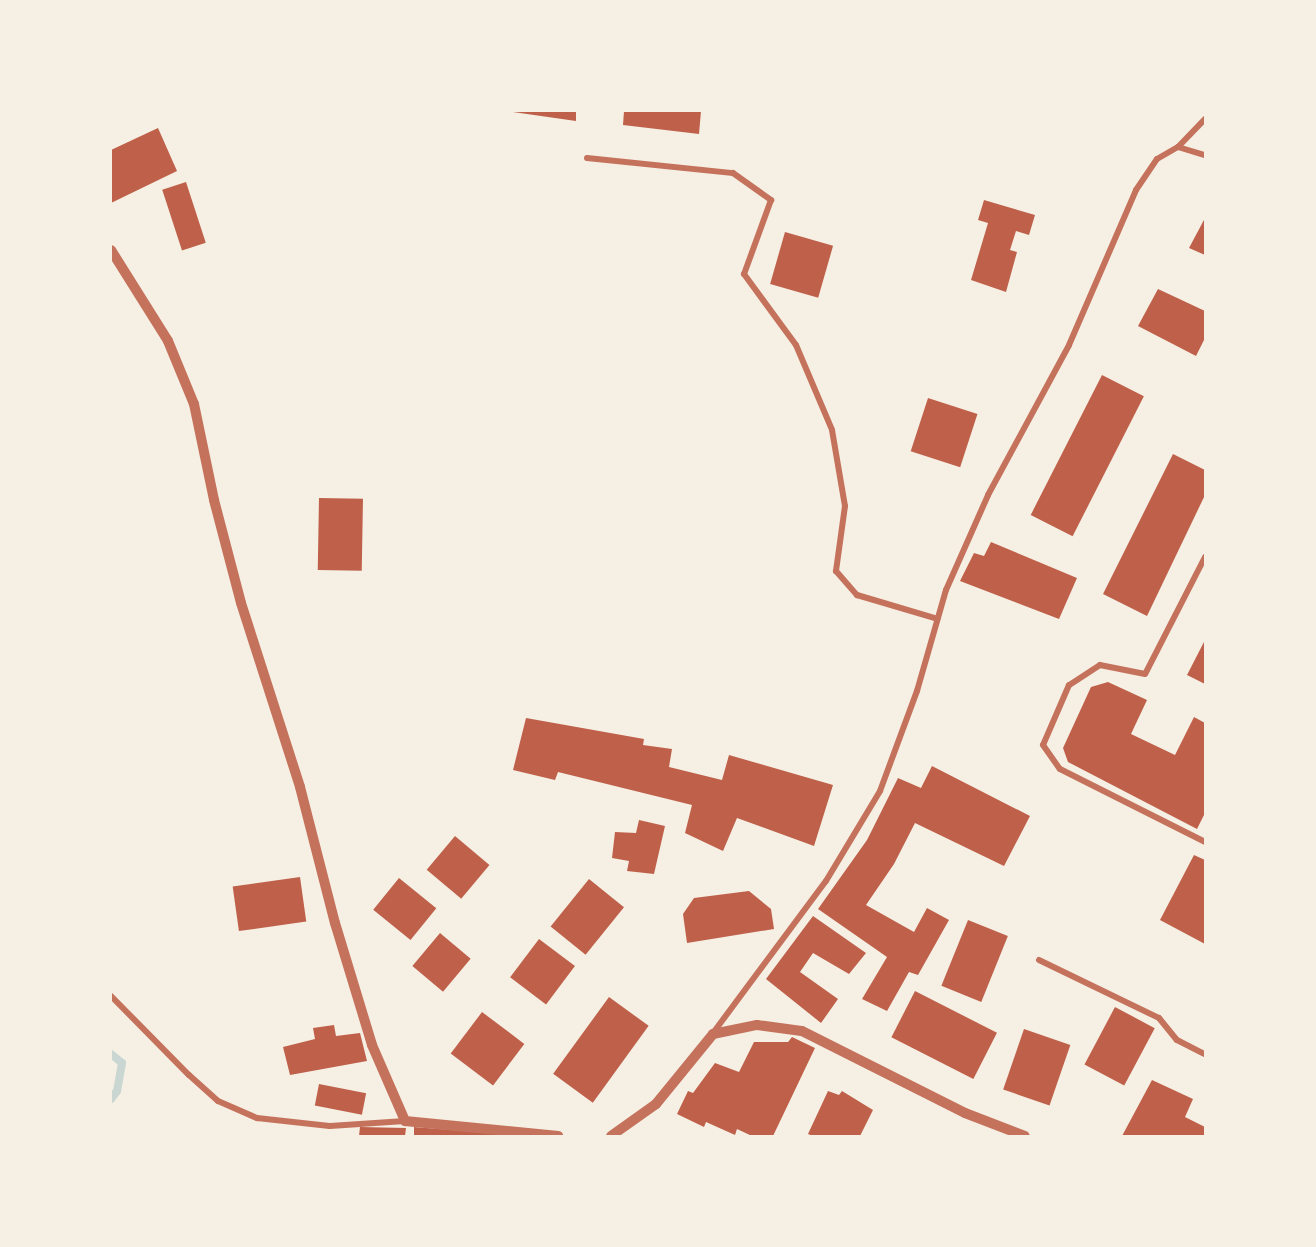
<!DOCTYPE html>
<style>
body{margin:0}
#map{position:relative;width:1316px;height:1247px;overflow:hidden;background:#f6efe4;font-family:"Source Sans 3",sans-serif}
div>[style]{position:absolute}
[style*='--x']{left:calc(var(--x)*1px);top:calc(var(--y)*1px);width:calc(var(--w)*1px);rotate:calc(var(--a)*1deg)}
.stream>*{height:8px;margin:-4px;padding:0 4px;transform-origin:4px;border-radius:4px;background:#c9d6d2}
.building>*{inset:0;background:#bf614a;transform-origin:0 0}
.minor>*{height:6px;margin:-3px;padding:0 3px;transform-origin:3px;border-radius:3px;background:#c5725c}
.tertiary>*{height:10px;margin:-5px;padding:0 5px;transform-origin:5px;border-radius:5px;background:#c5725c}
span{translate:-50% -50%;white-space:nowrap;text-align:center;line-height:1.15;-webkit-text-stroke:4.5px #f6efe4;paint-order:stroke}
.frame{position:absolute;inset:0;border:112px solid #f6efe4;pointer-events:none}
</style>
<div id="map">
<div class="stream">
<i style="--x:111;--y:1054;--w:14;--a:39"></i>
<i style="--x:122;--y:1063;--w:28;--a:100"></i>
<i style="--x:117;--y:1091;--w:10;--a:127"></i>
</div>
<div class="building">
<i style="clip-path:polygon(513px 111px,576px 111px,576px 121px,513px 112px)"></i>
<i style="clip-path:polygon(624px 111px,701px 111px,699px 134px,623px 125px)"></i>
<i style="clip-path:polygon(158px 128px,177px 171px,111px 203px,111px 150px)"></i>
<i style="left:186px;top:182px;width:64px;height:25px;rotate:72deg"></i>
<i style="clip-path:polygon(984px 200px,1035px 215px,1029px 235px,1016px 231px,1010px 250px,1017px 252px,1006px 292px,971px 280px,988px 223px,978px 220px)"></i>
<i style="clip-path:polygon(1205px 218px,1205px 255px,1189px 248px)"></i>
<i style="left:785px;top:232px;width:50px;height:54px;rotate:16deg"></i>
<i style="clip-path:polygon(1158px 289px,1205px 311px,1205px 338px,1196px 356px,1138px 326px)"></i>
<i style="left:1102px;top:375px;width:47px;height:157px;rotate:27deg"></i>
<i style="left:928px;top:398px;width:52px;height:56px;rotate:18deg"></i>
<i style="clip-path:polygon(1173px 454px,1205px 470px,1205px 495px,1147px 616px,1103px 594px)"></i>
<i style="left:319px;top:498px;width:44px;height:72px;rotate:1deg"></i>
<i style="clip-path:polygon(991px 542px,1077px 578px,1059px 619px,960px 581px,974px 553px,984px 556px)"></i>
<i style="clip-path:polygon(1205px 640px,1205px 684px,1187px 675px)"></i>
<i style="clip-path:polygon(1108px 682px,1147px 700px,1131px 734px,1175px 755px,1194px 717px,1205px 723px,1205px 813px,1197px 829px,1068px 762px,1063px 748px,1091px 687px)"></i>
<i style="clip-path:polygon(526px 718px,644px 739px,643px 745px,672px 749px,669px 767px,722px 780px,729px 755px,833px 785px,814px 846px,737px 818px,723px 851px,685px 833px,692px 805px,558px 772px,555px 780px,513px 770px)"></i>
<i style="clip-path:polygon(932px 766px,1030px 816px,1004px 866px,915px 823px,894px 864px,866px 905px,914px 932px,927px 908px,949px 920px,918px 975px,909px 972px,887px 1011px,862px 999px,887px 957px,818px 909px,867px 840px,898px 778px,921px 788px)"></i>
<i style="clip-path:polygon(639px 820px,665px 826px,654px 874px,627px 871px,629px 861px,612px 858px,615px 832px,636px 833px)"></i>
<i style="left:455px;top:836px;width:45px;height:44px;rotate:40deg"></i>
<i style="clip-path:polygon(1194px 855px,1205px 860px,1205px 944px,1160px 920px)"></i>
<i style="left:300px;top:877px;width:45px;height:68px;rotate:82deg"></i>
<i style="left:399px;top:878px;width:48px;height:41px;rotate:39deg"></i>
<i style="left:589px;top:879px;width:45px;height:61px;rotate:39deg"></i>
<i style="clip-path:polygon(749px 891px,771px 909px,774px 929px,687px 943px,683px 914px,694px 898px)"></i>
<i style="clip-path:polygon(813px 916px,866px 953px,849px 974px,813px 953px,800px 972px,838px 999px,821px 1023px,766px 979px)"></i>
<i style="left:968px;top:920px;width:43px;height:71px;rotate:22deg"></i>
<i style="left:440px;top:933px;width:40px;height:43px;rotate:40deg"></i>
<i style="left:539px;top:939px;width:45px;height:48px;rotate:37deg"></i>
<i style="left:915px;top:991px;width:92px;height:52px;rotate:27deg"></i>
<i style="left:609px;top:997px;width:49px;height:95px;rotate:36deg"></i>
<i style="left:1115px;top:1007px;width:45px;height:65px;rotate:28deg"></i>
<i style="left:482px;top:1012px;width:53px;height:52px;rotate:37deg"></i>
<i style="clip-path:polygon(334px 1025px,336px 1036px,360px 1033px,367px 1061px,290px 1075px,283px 1047px,315px 1039px,313px 1028px)"></i>
<i style="left:1024px;top:1029px;width:49px;height:64px;rotate:19deg"></i>
<i style="clip-path:polygon(792px 1037px,815px 1048px,773px 1136px,752px 1136px,737px 1129px,735px 1135px,706px 1122px,704px 1127px,677px 1114px,688px 1091px,693px 1093px,715px 1063px,739px 1072px,754px 1042px,788px 1042px)"></i>
<i style="clip-path:polygon(1152px 1080px,1193px 1099px,1185px 1117px,1205px 1127px,1205px 1136px,1122px 1136px)"></i>
<i style="left:319px;top:1084px;width:48px;height:22px;rotate:11deg"></i>
<i style="clip-path:polygon(828px 1091px,839px 1095px,842px 1091px,873px 1110px,860px 1136px,813px 1136px,808px 1134px)"></i>
<i style="clip-path:polygon(360px 1127px,406px 1128px,405px 1136px,359px 1136px)"></i>
<i style="clip-path:polygon(414px 1127px,502px 1134px,502px 1136px,414px 1136px)"></i>
</div>
<div class="minor">
<i style="--x:1178;--y:147;--w:28;--a:17"></i>
<i style="--x:587;--y:158;--w:147;--a:5.9"></i>
<i style="--x:733;--y:173;--w:47;--a:35.4"></i>
<i style="--x:771;--y:200;--w:79;--a:110"></i>
<i style="--x:744;--y:274;--w:88;--a:53.8"></i>
<i style="--x:796;--y:345;--w:92;--a:67"></i>
<i style="--x:832;--y:430;--w:77;--a:80.3"></i>
<i style="--x:845;--y:506;--w:66;--a:97.9"></i>
<i style="--x:836;--y:571;--w:32;--a:49"></i>
<i style="--x:857;--y:595;--w:84;--a:16.5"></i>
<i style="--x:1205;--y:557;--w:131;--a:117.1"></i>
<i style="--x:1145;--y:674;--w:46;--a:-168.7"></i>
<i style="--x:1100;--y:665;--w:37;--a:147"></i>
<i style="--x:1069;--y:685;--w:65;--a:113.4"></i>
<i style="--x:1043;--y:745;--w:29;--a:55"></i>
<i style="--x:1060;--y:769;--w:162;--a:26.7"></i>
<i style="--x:1039;--y:960;--w:133;--a:25.8"></i>
<i style="--x:1159;--y:1018;--w:28;--a:51"></i>
<i style="--x:1177;--y:1040;--w:31;--a:27"></i>
<i style="--x:111;--y:996;--w:111;--a:45.4"></i>
<i style="--x:189;--y:1075;--w:39;--a:42"></i>
<i style="--x:218;--y:1101;--w:43;--a:23.6"></i>
<i style="--x:257;--y:1118;--w:73;--a:6.3"></i>
<i style="--x:330;--y:1126;--w:75;--a:-3.8"></i>
<i style="--x:713;--y:1033;--w:189;--a:-53.4"></i>
<i style="--x:826;--y:881;--w:105;--a:-59"></i>
<i style="--x:880;--y:791;--w:107;--a:-69.7"></i>
<i style="--x:917;--y:691;--w:105;--a:-74"></i>
<i style="--x:946;--y:590;--w:104;--a:-66.1"></i>
<i style="--x:988;--y:495;--w:170;--a:-61.6"></i>
<i style="--x:1069;--y:345;--w:169;--a:-66.6"></i>
<i style="--x:1136;--y:190;--w:37;--a:-56"></i>
<i style="--x:1157;--y:159;--w:24;--a:-30"></i>
<i style="--x:1178;--y:147;--w:39;--a:-46"></i>
</div>
<div class="tertiary">
<i style="--x:111;--y:250;--w:107;--a:57.9"></i>
<i style="--x:168;--y:341;--w:68;--a:67.6"></i>
<i style="--x:194;--y:404;--w:98;--a:78.2"></i>
<i style="--x:214;--y:500;--w:106;--a:75.3"></i>
<i style="--x:241;--y:603;--w:193;--a:72.2"></i>
<i style="--x:300;--y:787;--w:140;--a:75.6"></i>
<i style="--x:335;--y:923;--w:127;--a:73.1"></i>
<i style="--x:372;--y:1045;--w:83;--a:66.5"></i>
<i style="--x:405;--y:1121;--w:154;--a:5.6"></i>
<i style="--x:611;--y:1136;--w:55;--a:-35.4"></i>
<i style="--x:656;--y:1104;--w:90;--a:-50.8"></i>
<i style="--x:713;--y:1034;--w:45;--a:-11.6"></i>
<i style="--x:757;--y:1025;--w:45;--a:7.6"></i>
<i style="--x:802;--y:1031;--w:182;--a:26.7"></i>
<i style="--x:965;--y:1113;--w:64;--a:21"></i>
</div>
<div class="frame"></div>
</div>
